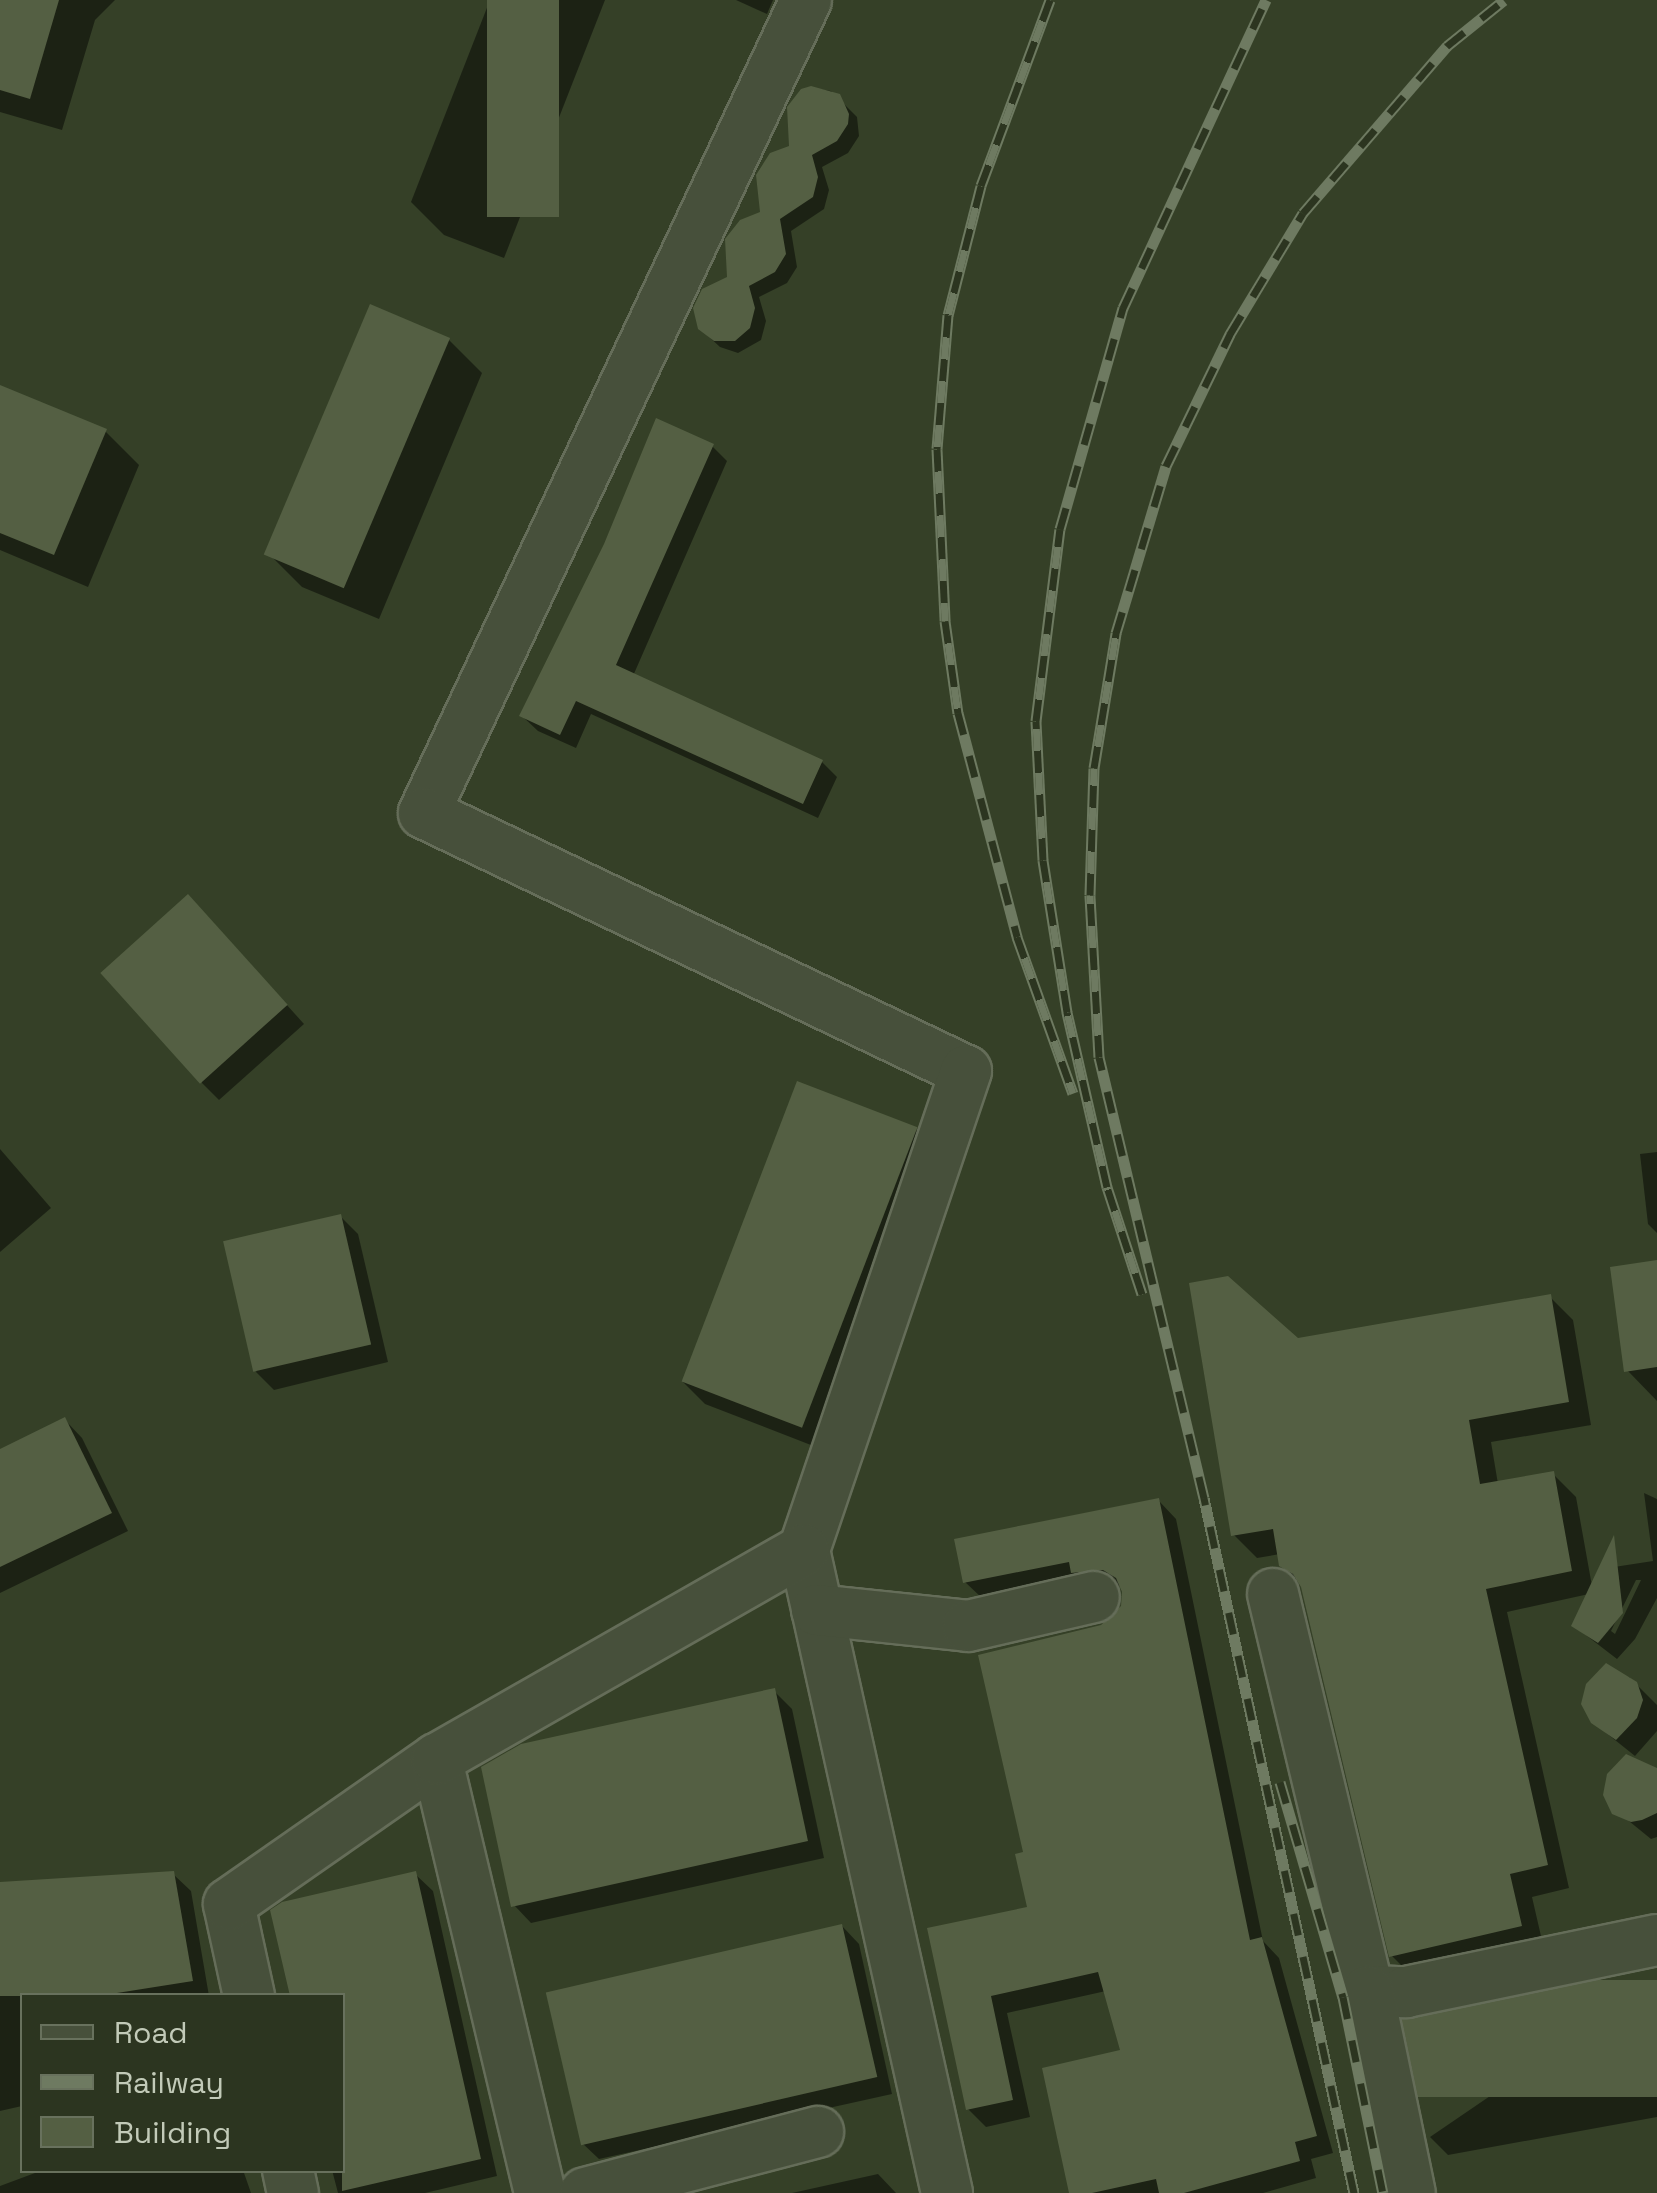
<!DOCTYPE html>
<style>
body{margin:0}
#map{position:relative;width:1657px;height:2193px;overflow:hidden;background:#354027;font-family:"Space Grotesk",sans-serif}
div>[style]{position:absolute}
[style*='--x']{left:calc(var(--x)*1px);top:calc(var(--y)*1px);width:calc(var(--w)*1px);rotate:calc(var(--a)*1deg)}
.shadow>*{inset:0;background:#0007}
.building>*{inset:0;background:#545f43;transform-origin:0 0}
.roads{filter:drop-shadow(2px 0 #656d59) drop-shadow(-2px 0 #656d59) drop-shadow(0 2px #656d59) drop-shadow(0 -2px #656d59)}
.minor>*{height:50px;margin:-25px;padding:0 25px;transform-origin:25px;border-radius:25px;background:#47503b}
.rail>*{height:11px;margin-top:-5.5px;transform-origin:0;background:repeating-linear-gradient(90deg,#2c3520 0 22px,#6e7a61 0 44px);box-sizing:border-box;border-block:2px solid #6e7a61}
span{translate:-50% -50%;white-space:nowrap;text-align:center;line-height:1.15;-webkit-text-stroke:9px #2c3520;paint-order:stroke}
.legend{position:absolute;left:20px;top:1993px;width:325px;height:180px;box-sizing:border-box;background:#2c3520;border:2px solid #68715d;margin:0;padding:12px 18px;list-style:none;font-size:30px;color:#c2cab8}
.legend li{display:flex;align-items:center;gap:20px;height:50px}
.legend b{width:50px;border:2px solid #68715d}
</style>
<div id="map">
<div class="shadow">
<i style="clip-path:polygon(0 0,115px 0,95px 20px,62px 130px,0 112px)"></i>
<i style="clip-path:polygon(490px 0,605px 0,504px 258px,444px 235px,411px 202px)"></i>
<i style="clip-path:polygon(736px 0,773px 0,767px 14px)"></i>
<i style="clip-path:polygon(812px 88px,831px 91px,857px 117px,859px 136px,848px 153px,822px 167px,829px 190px,824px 209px,791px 231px,797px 267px,787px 283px,759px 297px,766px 321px,761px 340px,738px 353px,720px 347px,707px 335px,792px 147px)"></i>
<i style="clip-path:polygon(449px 340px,482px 373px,379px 619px,302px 587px,269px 554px)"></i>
<i style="clip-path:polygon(0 387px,106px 432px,139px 465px,88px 587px,0 550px)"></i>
<i style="clip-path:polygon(712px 446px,727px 461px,633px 676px,822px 762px,837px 777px,818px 818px,591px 714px,576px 748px,538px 731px,522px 716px)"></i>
<i style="clip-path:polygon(206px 915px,304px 1024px,219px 1100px,202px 1083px)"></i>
<i style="clip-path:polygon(915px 1129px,939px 1153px,834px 1454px,705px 1404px,682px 1381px)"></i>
<i style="clip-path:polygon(0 1149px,51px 1208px,0 1252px)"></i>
<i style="clip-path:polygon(1657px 1152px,1657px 1233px,1648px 1224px,1640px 1154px)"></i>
<i style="clip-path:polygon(340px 1216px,358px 1234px,388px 1362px,274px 1390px,256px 1372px)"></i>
<i style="clip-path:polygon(1657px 1262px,1657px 1401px,1627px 1370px)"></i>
<i style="clip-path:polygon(evenodd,1550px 1297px,1573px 1320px,1591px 1425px,1491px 1442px,1498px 1484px,1553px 1474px,1576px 1497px,1592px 1586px,1601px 1569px,1653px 1561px,1644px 1493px,1657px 1499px,1657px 1598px,1635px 1639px,1617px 1659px,1574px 1626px,1589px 1594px,1507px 1612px,1569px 1888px,1532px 1897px,1544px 1949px,1415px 1979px,1392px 1956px,1303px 1587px,1282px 1565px,1280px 1554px,1257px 1558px,1234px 1535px,1297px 1341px,1550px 1297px,1636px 1580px,1641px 1580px,1615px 1634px,1611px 1631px,1636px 1580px)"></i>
<i style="clip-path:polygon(65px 1420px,82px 1438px,128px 1531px,0 1593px,0 1452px)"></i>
<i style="clip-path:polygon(1159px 1501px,1176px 1519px,1263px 1941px,1279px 1958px,1333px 2153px,1311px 2159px,1316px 2178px,1263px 2193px,1072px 2193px,1123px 2052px,1106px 1991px,1007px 2013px,1030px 2117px,986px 2127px,968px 2109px,930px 1930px,1030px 1909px,1026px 1854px,1101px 1627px,1124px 1605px,1121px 1586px,983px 1599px,965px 1582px)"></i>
<i style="clip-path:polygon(1629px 1677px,1657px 1705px,1657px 1731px,1635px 1756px,1605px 1732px)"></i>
<i style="clip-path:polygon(774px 1691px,792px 1709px,824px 1858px,531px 1923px,514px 1905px)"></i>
<i style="clip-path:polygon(1657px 1774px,1657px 1837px,1651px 1839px,1608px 1804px)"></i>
<i style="clip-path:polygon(173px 1874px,191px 1891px,209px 1996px,22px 1996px,22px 2106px,0 2111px,0 1884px)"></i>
<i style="clip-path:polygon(415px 1874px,433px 1891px,497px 2176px,425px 2193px,338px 2193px,332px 2170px,342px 2170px,342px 1996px)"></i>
<i style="clip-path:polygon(842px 1926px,859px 1944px,892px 2094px,599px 2159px,581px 2142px)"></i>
<i style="clip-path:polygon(1657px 1982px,1657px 2117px,1448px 2155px,1430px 2137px)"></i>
<i style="clip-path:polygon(43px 2170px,243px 2170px,251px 2193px,0 2193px,0 2186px)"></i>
<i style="clip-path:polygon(878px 2174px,896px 2193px,792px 2193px)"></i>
</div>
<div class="building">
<i style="clip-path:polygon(0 0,59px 0,30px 99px,0 90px)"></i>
<i style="left:487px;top:0;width:72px;height:217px"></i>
<i style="clip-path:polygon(811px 86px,840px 94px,849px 114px,848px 124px,837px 141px,812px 155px,818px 177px,813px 197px,780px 219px,786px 254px,775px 272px,749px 286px,755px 308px,750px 328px,735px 341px,714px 341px,698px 329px,693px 308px,702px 289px,727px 277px,725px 239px,740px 220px,760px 212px,756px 175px,770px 153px,789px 146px,787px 107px,801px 89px)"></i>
<i style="left:370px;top:304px;width:87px;height:272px;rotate:23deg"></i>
<i style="clip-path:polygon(0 385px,107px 429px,54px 555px,0 533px)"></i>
<i style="clip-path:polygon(656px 418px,714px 444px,616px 665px,823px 760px,803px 804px,576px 701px,560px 735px,519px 716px,604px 544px)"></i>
<i style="left:188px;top:894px;width:149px;height:118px;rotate:48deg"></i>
<i style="left:797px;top:1081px;width:129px;height:322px;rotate:21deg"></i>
<i style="left:341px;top:1214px;width:134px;height:121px;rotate:77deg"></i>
<i style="clip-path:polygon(1657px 1260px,1657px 1367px,1624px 1372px,1610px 1267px)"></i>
<i style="clip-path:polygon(1228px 1276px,1298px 1338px,1551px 1294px,1569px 1402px,1469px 1420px,1480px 1484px,1554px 1471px,1572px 1571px,1486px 1589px,1548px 1865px,1510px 1874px,1522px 1926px,1389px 1957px,1301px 1587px,1293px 1574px,1279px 1566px,1273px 1529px,1231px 1536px,1189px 1283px)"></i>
<i style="clip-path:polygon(65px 1417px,112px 1513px,0 1567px,0 1449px)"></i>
<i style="clip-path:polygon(1159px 1498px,1250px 1940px,1262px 1937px,1317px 2136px,1295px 2142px,1300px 2161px,1184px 2193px,1159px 2193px,1156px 2179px,1092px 2193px,1069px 2193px,1042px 2068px,1120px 2050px,1098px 1972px,991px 1996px,1013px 2100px,966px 2110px,927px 1928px,1027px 1907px,1015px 1854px,1023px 1852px,978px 1655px,1101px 1625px,1121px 1606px,1122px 1592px,1116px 1578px,1103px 1570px,1071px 1573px,1069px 1562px,963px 1583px,954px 1539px)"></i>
<i style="clip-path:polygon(1614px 1535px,1623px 1613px,1598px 1643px,1571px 1626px)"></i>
<i style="clip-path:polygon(1606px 1663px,1637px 1682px,1643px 1700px,1637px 1718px,1616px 1740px,1591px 1723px,1581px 1704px,1586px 1684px)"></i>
<i style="clip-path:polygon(775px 1688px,808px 1841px,511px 1907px,481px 1767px,521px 1744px)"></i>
<i style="clip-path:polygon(1626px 1754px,1657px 1768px,1657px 1813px,1642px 1820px,1631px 1822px,1612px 1814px,1603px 1795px,1607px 1774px)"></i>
<i style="clip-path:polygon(174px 1871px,193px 1981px,98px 1996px,0 1996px,0 1882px)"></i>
<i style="clip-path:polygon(416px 1871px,481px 2159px,342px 2191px,342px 1996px,290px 1996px,270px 1910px,282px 1902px)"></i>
<i style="left:842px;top:1924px;width:157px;height:304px;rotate:77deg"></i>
<i style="left:1657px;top:1980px;width:117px;height:255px;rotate:90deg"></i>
</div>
<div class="roads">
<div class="minor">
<i style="--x:806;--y:0;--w:898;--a:115.17"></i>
<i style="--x:424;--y:813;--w:600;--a:25.46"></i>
<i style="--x:966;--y:1071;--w:506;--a:108.69"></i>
<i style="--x:804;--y:1550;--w:659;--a:77.46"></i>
<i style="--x:1273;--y:1594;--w:408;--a:76.5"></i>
<i style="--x:1368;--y:1991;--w:38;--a:2"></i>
<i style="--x:1406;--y:1992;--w:256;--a:-11.7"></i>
<i style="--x:817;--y:1610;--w:152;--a:6"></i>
<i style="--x:968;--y:1626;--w:129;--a:-13"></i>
<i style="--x:1368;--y:1991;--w:206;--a:78.3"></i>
<i style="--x:249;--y:1996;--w:94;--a:-102.3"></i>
<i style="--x:229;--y:1904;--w:254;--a:-34.9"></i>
<i style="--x:288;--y:2170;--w:24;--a:78"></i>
<i style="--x:540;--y:2193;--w:446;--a:-103.4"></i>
<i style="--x:437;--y:1759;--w:422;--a:-29.7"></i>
<i style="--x:585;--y:2193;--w:241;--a:-14.7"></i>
</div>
</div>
<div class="rail">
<i style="--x:1050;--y:0;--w:198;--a:110.4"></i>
<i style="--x:981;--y:186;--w:133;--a:104.3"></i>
<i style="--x:948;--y:315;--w:134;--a:94.7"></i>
<i style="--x:937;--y:449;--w:172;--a:87.3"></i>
<i style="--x:945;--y:621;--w:93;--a:82"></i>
<i style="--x:958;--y:713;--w:232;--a:75.2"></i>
<i style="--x:1017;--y:937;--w:166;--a:70.3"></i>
<i style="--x:1142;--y:1294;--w:113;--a:-108.1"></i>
<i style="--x:1107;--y:1187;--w:180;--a:-102.9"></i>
<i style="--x:1067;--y:1012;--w:154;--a:-99"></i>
<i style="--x:1043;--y:860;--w:139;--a:-92.9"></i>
<i style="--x:1036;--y:721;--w:193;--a:-82.9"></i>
<i style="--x:1060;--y:529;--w:230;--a:-74.1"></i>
<i style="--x:1123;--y:308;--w:340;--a:-65.1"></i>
<i style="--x:1280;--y:1782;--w:224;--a:73.7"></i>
<i style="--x:1343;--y:1997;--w:200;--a:78.5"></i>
<i style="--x:1354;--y:2193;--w:711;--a:-102.18"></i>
<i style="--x:1204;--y:1498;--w:453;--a:-103.4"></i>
<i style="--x:1099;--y:1057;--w:162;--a:-93.2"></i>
<i style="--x:1090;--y:895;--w:127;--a:-88.2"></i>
<i style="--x:1094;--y:768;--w:137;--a:-80.7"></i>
<i style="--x:1116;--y:633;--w:174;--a:-73.3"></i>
<i style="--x:1166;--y:466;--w:147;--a:-64.1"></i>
<i style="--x:1230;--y:334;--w:141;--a:-58.9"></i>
<i style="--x:1303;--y:213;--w:221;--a:-49.2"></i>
<i style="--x:1447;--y:46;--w:73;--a:-38.9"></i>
</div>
<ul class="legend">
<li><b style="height:12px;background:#47503b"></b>Road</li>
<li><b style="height:12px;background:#6e7a61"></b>Railway</li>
<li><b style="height:28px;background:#545f43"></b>Building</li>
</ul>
</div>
